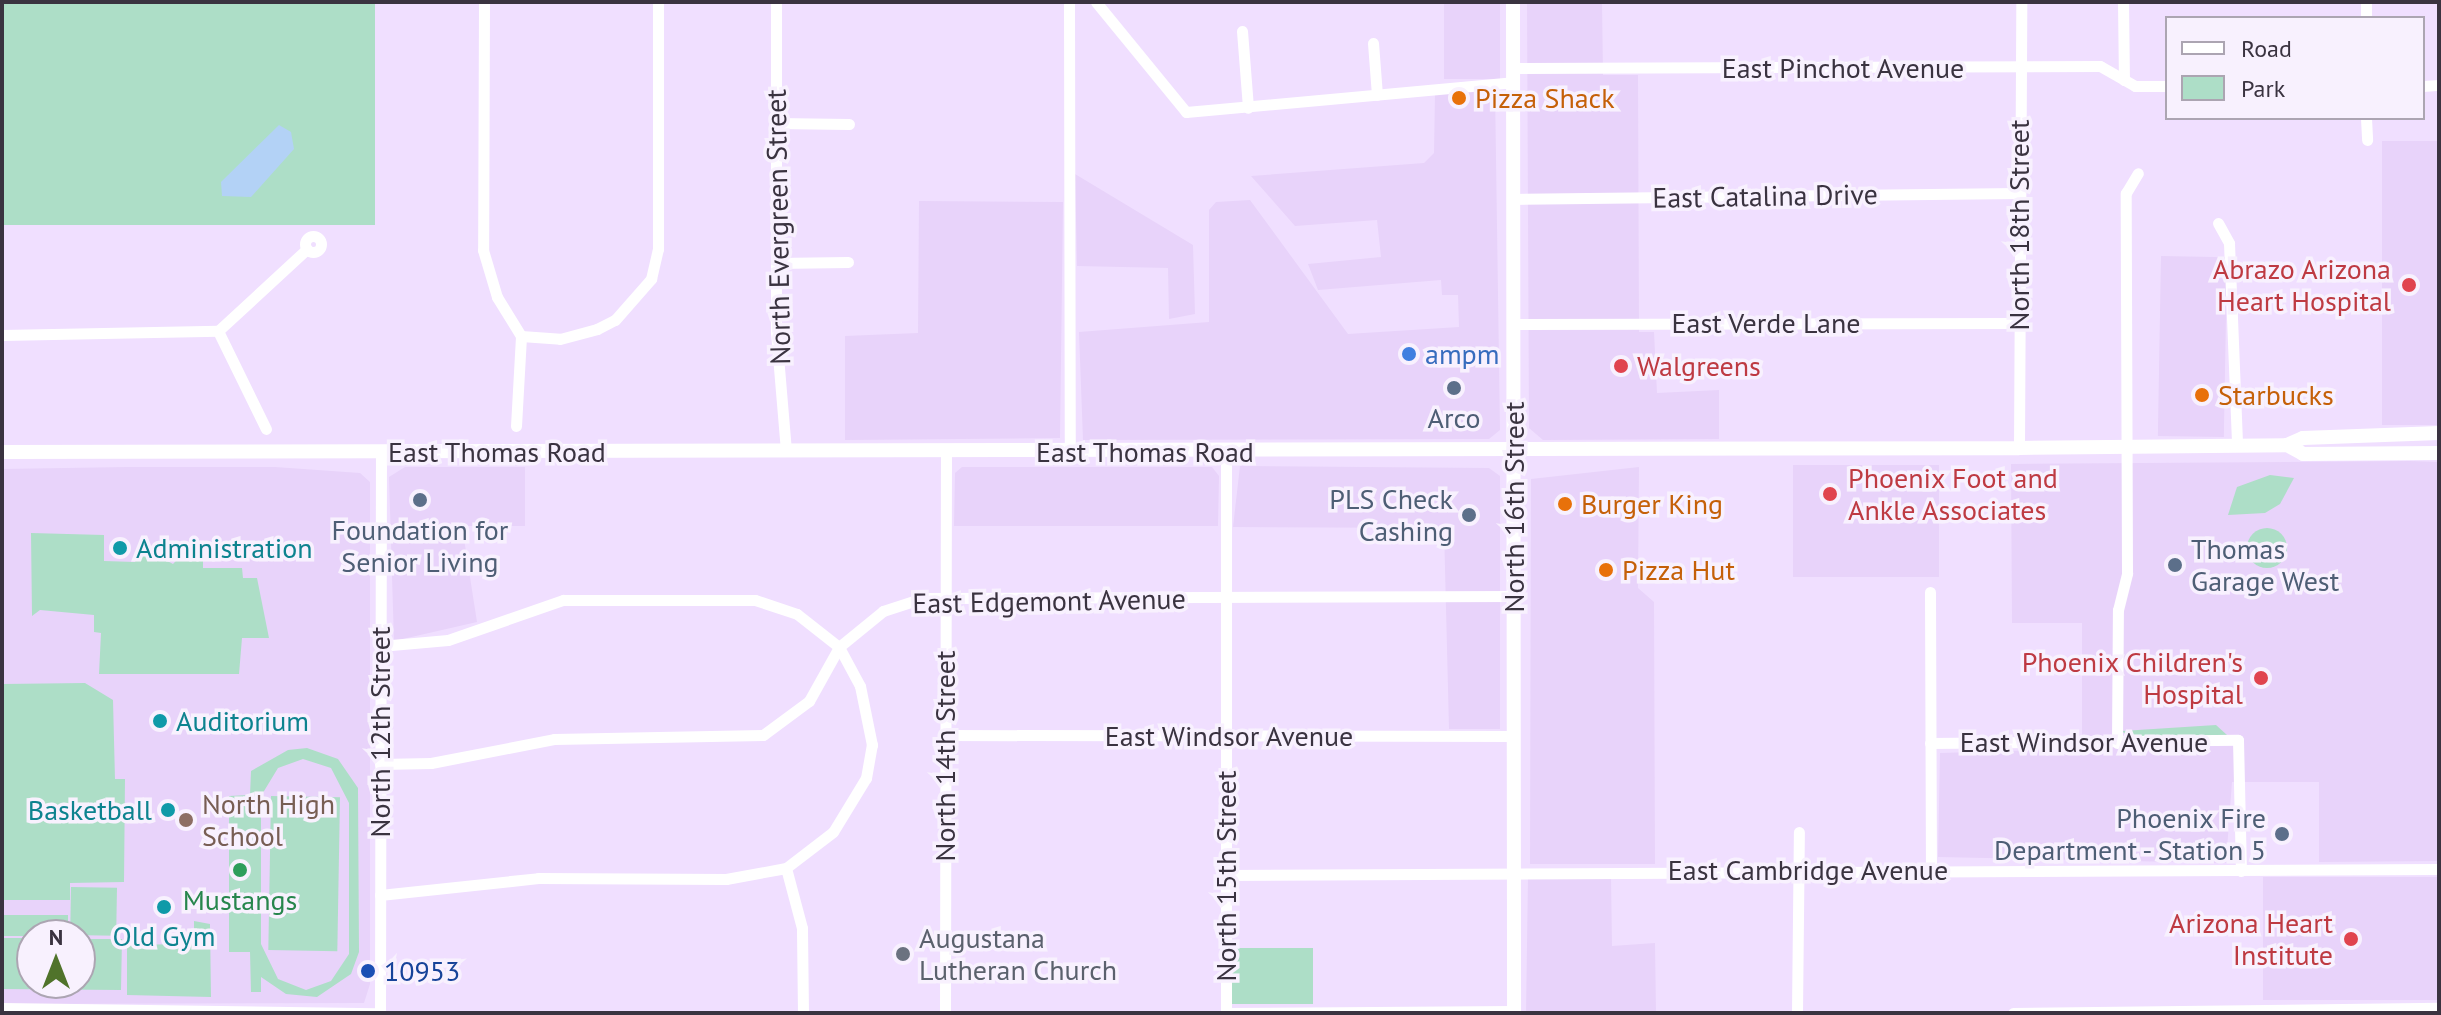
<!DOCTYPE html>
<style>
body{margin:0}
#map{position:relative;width:2441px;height:1015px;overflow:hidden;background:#f0dfff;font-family:"PT Sans",sans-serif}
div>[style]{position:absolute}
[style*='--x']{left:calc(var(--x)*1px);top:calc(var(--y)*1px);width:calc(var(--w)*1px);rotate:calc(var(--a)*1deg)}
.built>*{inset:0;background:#e8d3fa;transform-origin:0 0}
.green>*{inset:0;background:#addec7;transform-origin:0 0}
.round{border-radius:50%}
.water>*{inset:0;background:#b3d2f6}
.minor>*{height:11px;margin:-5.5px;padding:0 5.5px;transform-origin:5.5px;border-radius:5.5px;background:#fff}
.minor>.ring{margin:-5.5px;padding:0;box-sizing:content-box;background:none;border:11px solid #fff;border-radius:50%}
.major>*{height:14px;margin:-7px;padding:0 7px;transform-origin:7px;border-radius:7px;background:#fff}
.dots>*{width:22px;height:22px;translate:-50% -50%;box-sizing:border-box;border:4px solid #f8f1fe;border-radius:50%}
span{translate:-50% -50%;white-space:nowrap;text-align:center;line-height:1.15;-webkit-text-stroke:7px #f8f1fe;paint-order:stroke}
.street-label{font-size:28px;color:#3a3340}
.food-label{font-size:28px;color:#c56008}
.left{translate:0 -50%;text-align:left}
.health-label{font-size:28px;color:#be3a42}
.right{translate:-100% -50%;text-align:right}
.shop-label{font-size:28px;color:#366cbe}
.service-label{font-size:28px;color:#4e5e75}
.culture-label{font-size:28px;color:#0d838f}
.education-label{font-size:28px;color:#785e54}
.leisure-label{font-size:28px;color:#27864d}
.worship-label{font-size:28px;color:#5b616d}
.transit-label{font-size:28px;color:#164399}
.frame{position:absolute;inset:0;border:4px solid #3a3340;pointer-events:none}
.legend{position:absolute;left:2165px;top:16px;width:260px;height:104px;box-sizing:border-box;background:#f8f1fe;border:2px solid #aca5b2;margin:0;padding:10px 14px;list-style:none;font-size:24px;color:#3a3340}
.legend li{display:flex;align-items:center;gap:16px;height:40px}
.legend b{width:40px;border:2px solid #aca5b2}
.north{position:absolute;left:16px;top:919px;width:80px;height:80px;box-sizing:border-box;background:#f8f1fe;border:2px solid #aca5b2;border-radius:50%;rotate:0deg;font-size:22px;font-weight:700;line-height:32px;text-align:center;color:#3a3340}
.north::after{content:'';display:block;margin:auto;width:28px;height:36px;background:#50732b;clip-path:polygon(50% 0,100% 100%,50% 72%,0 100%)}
</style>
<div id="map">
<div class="built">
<i style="left:1444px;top:2px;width:56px;height:77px"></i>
<i style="clip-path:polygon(1527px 2px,1602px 2px,1603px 75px,1638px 75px,1639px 332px,1654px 332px,1657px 393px,1719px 390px,1719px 439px,1543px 440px,1529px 428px)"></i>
<i style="clip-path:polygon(1495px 89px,1500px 430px,1489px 439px,1083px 440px,1079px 332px,1209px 322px,1209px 210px,1216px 202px,1250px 200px,1348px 334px,1459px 327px,1458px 295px,1442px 295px,1441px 280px,1318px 290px,1308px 264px,1381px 257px,1377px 220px,1295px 226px,1251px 176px,1424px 163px,1434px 153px,1435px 93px)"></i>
<i style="left:2382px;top:141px;width:57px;height:284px"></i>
<i style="clip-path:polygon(1075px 174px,1193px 245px,1195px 314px,1169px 319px,1168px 268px,1077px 266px)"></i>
<i style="clip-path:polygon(919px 201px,1063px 202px,1060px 438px,845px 440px,845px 336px,918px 333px)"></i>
<i style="left:2161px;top:256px;width:66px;height:180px;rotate:1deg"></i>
<i style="clip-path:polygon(2410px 461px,2439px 462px,2439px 861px,2319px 862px,2319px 782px,2232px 782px,2226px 863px,1938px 857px,1940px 753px,2082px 749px,2082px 623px,2012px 623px,2011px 464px)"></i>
<i style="left:1939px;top:465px;width:112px;height:146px;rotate:90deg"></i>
<i style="clip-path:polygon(1240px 466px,1489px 468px,1500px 476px,1500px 729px,1449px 729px,1444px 528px,1233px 527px)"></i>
<i style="clip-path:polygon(evenodd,127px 467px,275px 467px,360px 473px,370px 482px,370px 984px,364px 1003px,2px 1004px,2px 469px,127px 467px,32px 935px,80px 935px,80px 983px,32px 983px,32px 935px)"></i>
<i style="clip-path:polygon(405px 467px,525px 467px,525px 526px,462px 526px,477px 622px,394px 641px,389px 477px)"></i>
<i style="clip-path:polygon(962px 467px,1212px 467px,1219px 476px,1218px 526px,954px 526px,955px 473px)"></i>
<i style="clip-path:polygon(1639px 467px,1638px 588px,1654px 602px,1655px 864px,1530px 864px,1531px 479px)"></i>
<i style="clip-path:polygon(1611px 876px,1612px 946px,1655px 943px,1656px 1013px,1526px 1013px,1528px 877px)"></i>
<i style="left:2439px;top:877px;width:123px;height:176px;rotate:90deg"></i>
</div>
<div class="green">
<i style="left:2px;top:2px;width:373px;height:223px"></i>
<i style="clip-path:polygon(2270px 475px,2294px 478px,2280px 504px,2265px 513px,2228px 515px,2237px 487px)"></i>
<i class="round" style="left:2247px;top:528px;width:40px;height:40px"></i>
<i style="clip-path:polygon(31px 533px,104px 535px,104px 561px,135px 562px,141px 547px,173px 564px,188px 548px,203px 548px,203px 568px,242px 568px,243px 578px,257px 578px,269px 638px,242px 638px,239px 674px,99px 674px,101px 633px,94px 632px,94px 615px,40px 610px,32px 616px)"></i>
<i style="clip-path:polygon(85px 683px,113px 700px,115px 779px,125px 779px,124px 882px,70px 883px,70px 900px,2px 900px,2px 684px)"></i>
<i style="clip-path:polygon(2216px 725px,2227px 735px,2128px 737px,2122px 731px)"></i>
<i style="clip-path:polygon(evenodd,307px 748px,338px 759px,358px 788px,359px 952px,351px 974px,317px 997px,286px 994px,261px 977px,261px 992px,251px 992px,250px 952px,229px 952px,229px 796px,250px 795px,251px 771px,288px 750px,307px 748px,303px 759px,331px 768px,349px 803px,349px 954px,331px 981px,306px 990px,278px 979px,261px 944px,261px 796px,278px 768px,303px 759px)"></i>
<i style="left:271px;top:796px;width:69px;height:154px;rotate:1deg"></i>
<i style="left:71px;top:887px;width:46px;height:48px;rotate:1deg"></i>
<i style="left:2px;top:915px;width:66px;height:21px"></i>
<i style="clip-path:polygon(194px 921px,210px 924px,211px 997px,127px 995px,127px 945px,183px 944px,183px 937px,194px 938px)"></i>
<i style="clip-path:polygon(2px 938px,32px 938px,32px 983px,80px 983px,80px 939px,122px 939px,121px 990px,2px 989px)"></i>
<i style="left:1232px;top:948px;width:81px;height:56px"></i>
</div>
<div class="water">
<i style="clip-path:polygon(279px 125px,291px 132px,294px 149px,251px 197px,222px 196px,221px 182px)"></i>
</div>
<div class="minor">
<i style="--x:484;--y:2;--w:248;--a:90.2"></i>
<i style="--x:483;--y:250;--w:49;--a:73.4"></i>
<i style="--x:497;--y:297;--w:46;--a:58.4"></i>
<i style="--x:776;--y:2;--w:330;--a:90"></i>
<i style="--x:776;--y:332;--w:119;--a:85.2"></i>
<i style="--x:1069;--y:2;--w:450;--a:89.9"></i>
<i style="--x:1096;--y:2;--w:142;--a:50.7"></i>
<i style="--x:1186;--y:112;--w:328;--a:-5.2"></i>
<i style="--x:2123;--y:2;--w:78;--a:89.3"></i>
<i style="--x:2366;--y:18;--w:16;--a:-90"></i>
<i style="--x:1242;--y:31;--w:77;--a:85.5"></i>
<i style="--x:1373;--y:43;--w:52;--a:85.6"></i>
<i style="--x:1513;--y:68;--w:587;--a:-0.2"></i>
<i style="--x:2100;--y:66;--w:40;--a:29.7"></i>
<i style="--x:2135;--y:86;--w:32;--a:0"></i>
<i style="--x:2423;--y:86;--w:16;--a:-4"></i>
<i style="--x:2366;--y:118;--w:22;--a:87"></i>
<i style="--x:776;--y:123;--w:73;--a:0.8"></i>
<i style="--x:1512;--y:199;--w:506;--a:-0.68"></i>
<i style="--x:2218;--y:223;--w:23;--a:61"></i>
<i style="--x:2229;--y:243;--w:203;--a:87.7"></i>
<i class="ring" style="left:305px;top:236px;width:5px;height:5px"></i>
<i style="--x:776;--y:263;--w:72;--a:-0.8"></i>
<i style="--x:1514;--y:324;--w:504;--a:-0.11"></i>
<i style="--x:218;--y:331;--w:109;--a:63.9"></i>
<i style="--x:2;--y:335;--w:216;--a:-1.1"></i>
<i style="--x:218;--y:331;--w:121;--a:-42.7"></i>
<i style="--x:521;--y:336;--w:39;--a:4"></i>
<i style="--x:560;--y:339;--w:38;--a:-15"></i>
<i style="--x:597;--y:329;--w:20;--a:-27"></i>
<i style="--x:615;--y:320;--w:55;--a:-48.7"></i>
<i style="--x:651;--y:279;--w:31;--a:-77"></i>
<i style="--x:658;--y:249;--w:247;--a:-90"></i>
<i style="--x:516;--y:426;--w:90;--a:-86.8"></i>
<i style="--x:2019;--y:448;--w:446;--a:-89.7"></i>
<i style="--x:1226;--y:452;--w:561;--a:90"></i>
<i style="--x:1930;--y:592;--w:277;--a:89.8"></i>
<i style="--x:380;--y:646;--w:68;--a:-5"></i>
<i style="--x:448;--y:640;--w:122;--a:-19.2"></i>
<i style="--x:563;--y:600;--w:192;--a:0"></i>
<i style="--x:755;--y:600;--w:44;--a:18.4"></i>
<i style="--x:797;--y:614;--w:53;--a:38.2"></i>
<i style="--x:839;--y:647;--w:57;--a:-39.3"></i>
<i style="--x:883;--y:611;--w:42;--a:-18"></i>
<i style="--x:923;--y:598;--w:591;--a:-0.19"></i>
<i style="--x:945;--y:735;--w:568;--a:0.1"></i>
<i style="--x:1930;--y:743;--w:308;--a:-0.6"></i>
<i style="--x:2238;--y:740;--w:131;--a:88.7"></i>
<i style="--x:2117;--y:743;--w:133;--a:-89.6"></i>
<i style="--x:2118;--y:610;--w:38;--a:-76"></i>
<i style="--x:2127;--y:573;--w:380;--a:-90.2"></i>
<i style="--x:2126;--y:193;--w:23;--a:-59"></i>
<i style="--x:380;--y:764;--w:51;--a:-1.1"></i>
<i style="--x:431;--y:763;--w:125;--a:-11"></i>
<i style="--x:554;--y:739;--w:209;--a:-1.1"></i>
<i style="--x:763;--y:735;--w:57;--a:-36.5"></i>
<i style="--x:809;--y:701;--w:62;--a:-60.9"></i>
<i style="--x:1225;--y:875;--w:1214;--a:-0.28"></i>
<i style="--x:380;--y:895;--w:159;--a:-6.1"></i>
<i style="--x:538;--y:878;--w:188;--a:0.3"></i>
<i style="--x:726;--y:879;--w:61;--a:-10.4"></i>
<i style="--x:2;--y:1008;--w:374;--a:0.8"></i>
<i style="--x:380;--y:1013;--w:561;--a:-89.9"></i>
<i style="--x:803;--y:1013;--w:85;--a:-90.7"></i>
<i style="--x:802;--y:928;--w:62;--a:-104.9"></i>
<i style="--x:786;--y:868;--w:59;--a:-37.5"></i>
<i style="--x:833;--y:832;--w:63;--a:-58.6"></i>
<i style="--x:866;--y:778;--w:34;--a:-80"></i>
<i style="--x:872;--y:745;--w:60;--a:-101.5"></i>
<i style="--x:860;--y:686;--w:44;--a:-118.3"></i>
<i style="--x:945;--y:1013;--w:562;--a:-89.9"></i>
<i style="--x:1225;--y:1013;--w:289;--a:-0.4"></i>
<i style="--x:1797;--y:1013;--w:181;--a:-89.4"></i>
<i style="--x:2013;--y:1013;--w:426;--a:-0.7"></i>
</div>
<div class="major">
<i style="--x:1513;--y:2;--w:1011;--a:89.94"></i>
<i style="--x:2287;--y:445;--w:18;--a:29"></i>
<i style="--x:2303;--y:454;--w:136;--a:-0.4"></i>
<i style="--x:2;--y:452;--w:2017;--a:-0.11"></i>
<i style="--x:2019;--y:448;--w:268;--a:-0.6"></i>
<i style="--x:2287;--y:445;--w:17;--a:-24"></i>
<i style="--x:2303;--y:438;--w:136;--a:-2.1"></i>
</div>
<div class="dots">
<i style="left:1459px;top:98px;background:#e8710a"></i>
<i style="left:2409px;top:285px;background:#e0444e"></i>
<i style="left:1409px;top:354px;background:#3f7fe0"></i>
<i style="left:1621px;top:366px;background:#e0444e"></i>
<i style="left:1454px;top:388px;background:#5c6f8a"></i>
<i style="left:2202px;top:395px;background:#e8710a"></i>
<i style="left:1830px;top:494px;background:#e0444e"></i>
<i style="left:420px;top:500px;background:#5c6f8a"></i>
<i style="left:1565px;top:504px;background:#e8710a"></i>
<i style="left:1469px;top:515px;background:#5c6f8a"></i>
<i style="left:120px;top:548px;background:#0f9aa8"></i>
<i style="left:2175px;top:565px;background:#5c6f8a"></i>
<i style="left:1606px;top:570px;background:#e8710a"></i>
<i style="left:2261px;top:678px;background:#e0444e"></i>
<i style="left:160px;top:721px;background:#0f9aa8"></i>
<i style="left:168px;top:810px;background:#0f9aa8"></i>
<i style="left:186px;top:820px;background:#8d6e63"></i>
<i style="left:2282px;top:834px;background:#5c6f8a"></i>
<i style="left:240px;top:870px;background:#2e9e5b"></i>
<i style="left:164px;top:907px;background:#0f9aa8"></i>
<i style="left:2351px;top:939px;background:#e0444e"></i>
<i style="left:903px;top:954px;background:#6b7280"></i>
<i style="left:368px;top:971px;background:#1a4fb4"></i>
</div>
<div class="street-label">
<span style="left:1843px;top:68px">East Pinchot Avenue</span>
<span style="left:1765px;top:196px;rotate:-1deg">East Catalina Drive</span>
<span style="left:2019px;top:225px;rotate:-90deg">North 18th Street</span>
<span style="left:778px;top:227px;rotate:-91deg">North Evergreen Street</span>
<span style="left:1766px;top:323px">East Verde Lane</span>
<span style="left:497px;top:452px">East Thomas Road</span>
<span style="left:1145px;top:452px">East Thomas Road</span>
<span style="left:1514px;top:507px;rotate:-90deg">North 16th Street</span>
<span style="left:1049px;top:601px;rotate:-1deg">East Edgemont Avenue</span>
<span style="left:380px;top:732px;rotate:-90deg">North 12th Street</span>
<span style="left:1229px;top:736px">East Windsor Avenue</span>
<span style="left:2084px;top:742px">East Windsor Avenue</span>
<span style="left:945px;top:756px;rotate:-90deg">North 14th Street</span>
<span style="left:1808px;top:870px">East Cambridge Avenue</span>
<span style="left:1226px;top:876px;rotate:-90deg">North 15th Street</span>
</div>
<div class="food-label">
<span class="left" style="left:1475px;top:98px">Pizza Shack</span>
<span class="left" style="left:2218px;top:395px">Starbucks</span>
<span class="left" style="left:1581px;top:504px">Burger King</span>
<span class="left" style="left:1622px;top:570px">Pizza Hut</span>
</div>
<div class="health-label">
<span class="right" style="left:2391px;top:285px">Abrazo Arizona<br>Heart Hospital</span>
<span class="left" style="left:1637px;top:366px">Walgreens</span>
<span class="left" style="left:1848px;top:494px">Phoenix Foot and<br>Ankle Associates</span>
<span class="right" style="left:2243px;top:678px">Phoenix Children's<br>Hospital</span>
<span class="right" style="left:2333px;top:939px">Arizona Heart<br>Institute</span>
</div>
<div class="shop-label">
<span class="left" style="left:1425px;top:354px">ampm</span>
</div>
<div class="service-label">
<span style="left:1454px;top:418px">Arco</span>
<span class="right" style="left:1453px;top:515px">PLS Check<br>Cashing</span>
<span style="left:420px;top:546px">Foundation for<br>Senior Living</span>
<span class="left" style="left:2191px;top:565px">Thomas<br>Garage West</span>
<span class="right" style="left:2266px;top:834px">Phoenix Fire<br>Department - Station 5</span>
</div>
<div class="culture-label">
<span class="left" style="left:136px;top:548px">Administration</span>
<span class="left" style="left:176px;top:721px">Auditorium</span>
<span class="right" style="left:152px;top:810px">Basketball</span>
<span style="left:164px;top:936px">Old Gym</span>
</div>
<div class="education-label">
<span class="left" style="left:202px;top:820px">North High<br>School</span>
</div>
<div class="leisure-label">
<span style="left:240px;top:900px">Mustangs</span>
</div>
<div class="worship-label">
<span class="left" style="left:919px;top:954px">Augustana<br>Lutheran Church</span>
</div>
<div class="transit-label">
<span class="left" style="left:384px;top:971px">10953</span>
</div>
<div class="frame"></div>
<ul class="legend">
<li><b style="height:10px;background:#fff"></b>Road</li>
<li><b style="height:22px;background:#addec7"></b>Park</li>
</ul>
<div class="north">N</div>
</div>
